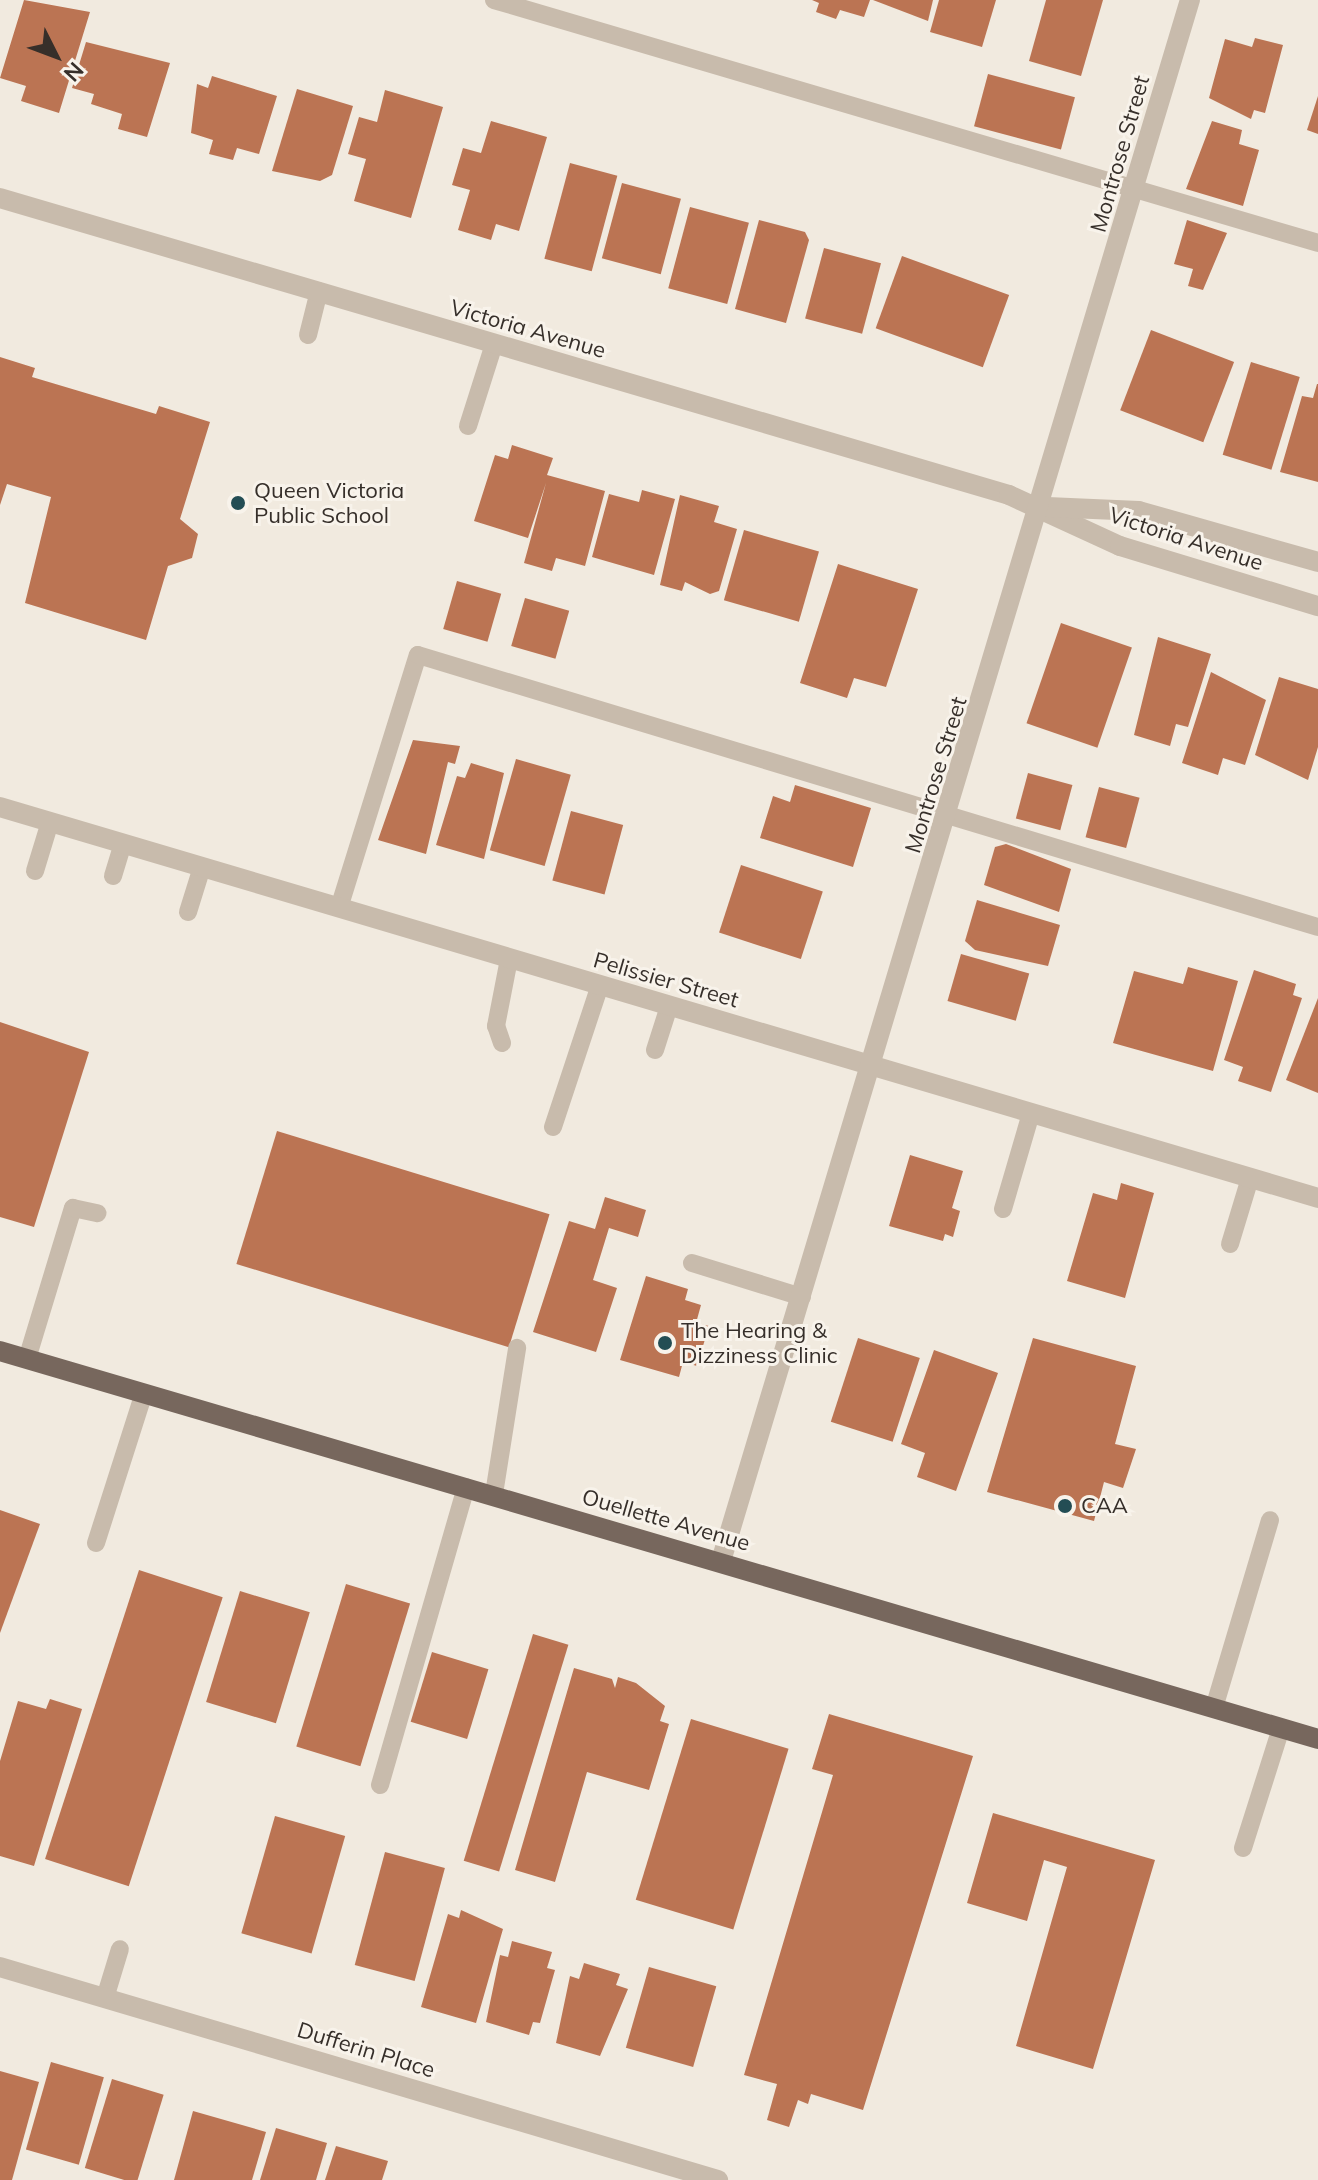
<!DOCTYPE html>
<style>
body{margin:0}
#map{position:relative;width:1318px;height:2180px;overflow:hidden;background:#f1eadf;font-family:Mulish,sans-serif}
div>[style]{position:absolute}
[style*='--x']{left:calc(var(--x)*1px);top:calc(var(--y)*1px);width:calc(var(--w)*1px);rotate:calc(var(--a)*1deg)}
.building>*{inset:0;background:#bb7453;transform-origin:0 0}
.service>*{height:18px;margin:-9px;padding:0 9px;transform-origin:9px;border-radius:9px;background:#c8bbac}
.minor>*{height:20px;margin:-10px;padding:0 10px;transform-origin:10px;border-radius:10px;background:#c8bbac}
.primary>*{height:20px;margin:-10px;padding:0 10px;transform-origin:10px;border-radius:10px;background:#77675d}
.dots>*{width:22px;height:22px;translate:-50% -50%;box-sizing:border-box;border:4px solid #f8f3eb;border-radius:50%}
span{translate:-50% -50%;white-space:nowrap;text-align:center;line-height:1.15;-webkit-text-stroke:6px #f8f3eb;paint-order:stroke}
.street-label{font-size:22px;color:#362f2a}
.poi-label{font-size:22px;color:#362f2a}
.left{translate:0 -50%;text-align:left}
.north{position:absolute;left:16px;top:16px;width:80px;height:80px;-webkit-text-stroke:6px #f8f3eb;paint-order:stroke;rotate:132deg;font-size:22px;font-weight:700;line-height:32px;text-align:center;color:#362f2a}
.north::after{content:'';display:block;margin:auto;width:28px;height:36px;background:#362f2a;clip-path:polygon(50% 0,100% 100%,50% 72%,0 100%)}
</style>
<div id="map">
<div class="building">
<i style="clip-path:polygon(24px 0,90px 12px,59px 113px,21px 101px,26px 86px,0 78px)"></i>
<i style="clip-path:polygon(812px 0,870px 0,864px 17px,840px 10px,836px 19px,816px 12px,819px 3px)"></i>
<i style="clip-path:polygon(873px 0,933px 0,928px 21px)"></i>
<i style="clip-path:polygon(939px 0,996px 0,982px 47px,930px 32px)"></i>
<i style="clip-path:polygon(1046px 0,1103px 0,1081px 76px,1029px 61px)"></i>
<i style="clip-path:polygon(1255px 38px,1283px 45px,1265px 113px,1254px 110px,1251px 119px,1209px 98px,1225px 39px,1252px 47px)"></i>
<i style="clip-path:polygon(86px 42px,170px 63px,147px 137px,118px 129px,122px 114px,91px 104px,94px 94px,72px 88px)"></i>
<i style="left:988px;top:74px;width:90px;height:54px;rotate:15deg"></i>
<i style="clip-path:polygon(212px 76px,277px 96px,259px 154px,237px 148px,233px 160px,209px 154px,213px 140px,191px 133px,197px 84px,208px 88px)"></i>
<i style="clip-path:polygon(297px 89px,353px 106px,332px 175px,320px 181px,272px 171px)"></i>
<i style="clip-path:polygon(385px 90px,443px 107px,411px 218px,354px 201px,366px 159px,348px 154px,359px 117px,377px 122px)"></i>
<i style="clip-path:polygon(1318px 96px,1318px 134px,1307px 130px)"></i>
<i style="clip-path:polygon(491px 121px,547px 137px,519px 231px,496px 224px,491px 240px,458px 230px,470px 190px,452px 185px,463px 148px,481px 153px)"></i>
<i style="clip-path:polygon(1212px 121px,1242px 130px,1239px 144px,1259px 150px,1243px 206px,1186px 189px)"></i>
<i style="left:570px;top:163px;width:49px;height:99px;rotate:15deg"></i>
<i style="left:622px;top:183px;width:61px;height:78px;rotate:15deg"></i>
<i style="left:690px;top:207px;width:61px;height:84px;rotate:15deg"></i>
<i style="clip-path:polygon(759px 220px,805px 232px,809px 240px,786px 323px,735px 309px)"></i>
<i style="clip-path:polygon(1187px 220px,1227px 233px,1203px 290px,1188px 286px,1193px 269px,1174px 264px)"></i>
<i style="left:824px;top:248px;width:59px;height:73px;rotate:15deg"></i>
<i style="left:902px;top:256px;width:114px;height:77px;rotate:20deg"></i>
<i style="left:1151px;top:330px;width:89px;height:86px;rotate:21deg"></i>
<i style="clip-path:polygon(0 357px,35px 368px,32px 377px,156px 414px,159px 406px,210px 422px,180px 519px,198px 534px,192px 558px,168px 566px,146px 640px,25px 603px,51px 497px,7px 484px,0 505px)"></i>
<i style="left:1251px;top:362px;width:51px;height:97px;rotate:17deg"></i>
<i style="clip-path:polygon(1317px 384px,1318px 384px,1318px 482px,1280px 472px,1302px 396px,1313px 398px)"></i>
<i style="clip-path:polygon(512px 445px,553px 458px,547px 475px,605px 491px,585px 566px,556px 558px,552px 571px,524px 563px,546px 483px,528px 538px,474px 521px,495px 455px,508px 459px)"></i>
<i style="clip-path:polygon(642px 490px,675px 499px,654px 575px,592px 557px,609px 494px,639px 502px)"></i>
<i style="clip-path:polygon(680px 495px,719px 506px,714px 522px,737px 529px,719px 591px,710px 594px,685px 582px,682px 591px,660px 585px)"></i>
<i style="left:744px;top:530px;width:78px;height:73px;rotate:16deg"></i>
<i style="clip-path:polygon(838px 564px,918px 589px,886px 687px,854px 678px,847px 698px,800px 683px)"></i>
<i style="left:457px;top:581px;width:46px;height:50px;rotate:16deg"></i>
<i style="left:525px;top:598px;width:46px;height:50px;rotate:16deg"></i>
<i style="left:1061px;top:623px;width:75px;height:106px;rotate:19deg"></i>
<i style="clip-path:polygon(1158px 637px,1211px 654px,1188px 727px,1176px 724px,1170px 746px,1134px 735px)"></i>
<i style="clip-path:polygon(1211px 672px,1266px 700px,1245px 765px,1223px 758px,1218px 775px,1182px 763px)"></i>
<i style="clip-path:polygon(1279px 677px,1318px 689px,1318px 747px,1308px 780px,1255px 755px)"></i>
<i style="clip-path:polygon(413px 740px,460px 746px,455px 764px,448px 762px,426px 854px,378px 840px)"></i>
<i style="left:516px;top:759px;width:57px;height:95px;rotate:16deg"></i>
<i style="clip-path:polygon(471px 763px,504px 773px,484px 859px,436px 845px,457px 776px,465px 778px)"></i>
<i style="left:1028px;top:773px;width:46px;height:47px;rotate:15deg"></i>
<i style="clip-path:polygon(795px 785px,871px 808px,853px 867px,760px 838px,773px 796px,790px 802px)"></i>
<i style="left:1099px;top:787px;width:42px;height:52px;rotate:15deg"></i>
<i style="left:571px;top:811px;width:54px;height:72px;rotate:15deg"></i>
<i style="clip-path:polygon(1006px 844px,1071px 869px,1059px 912px,984px 885px,995px 847px)"></i>
<i style="left:741px;top:865px;width:86px;height:71px;rotate:18deg"></i>
<i style="clip-path:polygon(977px 900px,1060px 925px,1048px 966px,975px 950px,965px 941px)"></i>
<i style="left:961px;top:954px;width:71px;height:49px;rotate:16deg"></i>
<i style="clip-path:polygon(1188px 967px,1238px 981px,1213px 1071px,1113px 1043px,1134px 971px,1183px 984px)"></i>
<i style="clip-path:polygon(1254px 970px,1296px 984px,1293px 995px,1302px 998px,1271px 1092px,1238px 1081px,1243px 1067px,1224px 1060px)"></i>
<i style="clip-path:polygon(1318px 998px,1318px 1093px,1286px 1080px)"></i>
<i style="clip-path:polygon(0 1022px,89px 1052px,34px 1227px,0 1217px)"></i>
<i style="left:277px;top:1131px;width:285px;height:139px;rotate:17deg"></i>
<i style="clip-path:polygon(910px 1155px,963px 1171px,952px 1208px,960px 1211px,953px 1237px,945px 1234px,943px 1241px,889px 1226px)"></i>
<i style="clip-path:polygon(1121px 1183px,1154px 1193px,1125px 1298px,1067px 1281px,1093px 1193px,1117px 1200px)"></i>
<i style="clip-path:polygon(605px 1197px,646px 1210px,638px 1237px,609px 1228px,593px 1280px,617px 1288px,596px 1352px,533px 1332px,569px 1221px,595px 1229px)"></i>
<i style="clip-path:polygon(646px 1276px,688px 1289px,685px 1300px,701px 1305px,696px 1323px,709px 1326px,697px 1366px,683px 1362px,679px 1377px,620px 1360px)"></i>
<i style="left:858px;top:1338px;width:65px;height:88px;rotate:18deg"></i>
<i style="clip-path:polygon(1033px 1338px,1136px 1366px,1115px 1444px,1136px 1449px,1123px 1488px,1104px 1482px,1094px 1521px,987px 1492px)"></i>
<i style="clip-path:polygon(934px 1350px,998px 1373px,956px 1491px,917px 1477px,925px 1453px,901px 1444px)"></i>
<i style="clip-path:polygon(0 1510px,40px 1524px,0 1633px)"></i>
<i style="left:139px;top:1570px;width:88px;height:304px;rotate:18deg"></i>
<i style="left:346px;top:1584px;width:67px;height:170px;rotate:17deg"></i>
<i style="left:240px;top:1591px;width:73px;height:116px;rotate:17deg"></i>
<i style="left:533px;top:1634px;width:37px;height:237px;rotate:17deg"></i>
<i style="left:432px;top:1652px;width:59px;height:73px;rotate:17deg"></i>
<i style="clip-path:polygon(574px 1668px,612px 1679px,615px 1688px,618px 1677px,636px 1683px,665px 1706px,660px 1721px,669px 1724px,649px 1790px,587px 1772px,555px 1882px,515px 1870px)"></i>
<i style="clip-path:polygon(50px 1699px,82px 1709px,34px 1866px,0 1856px,0 1761px,18px 1701px,46px 1709px)"></i>
<i style="clip-path:polygon(829px 1714px,973px 1756px,863px 2110px,811px 2094px,808px 2104px,798px 2100px,789px 2127px,767px 2120px,777px 2084px,744px 2075px,833px 1775px,812px 1769px)"></i>
<i style="left:691px;top:1719px;width:102px;height:189px;rotate:17deg"></i>
<i style="clip-path:polygon(993px 1813px,1155px 1860px,1093px 2069px,1016px 2046px,1067px 1867px,1044px 1860px,1027px 1921px,967px 1903px)"></i>
<i style="left:275px;top:1816px;width:73px;height:122px;rotate:16deg"></i>
<i style="left:385px;top:1852px;width:62px;height:117px;rotate:15deg"></i>
<i style="clip-path:polygon(461px 1910px,503px 1929px,476px 2023px,421px 2007px,448px 1914px,459px 1918px)"></i>
<i style="clip-path:polygon(512px 1941px,552px 1952px,547px 1968px,555px 1970px,540px 2023px,533px 2022px,529px 2035px,486px 2022px,500px 1955px,508px 1957px)"></i>
<i style="clip-path:polygon(584px 1963px,620px 1974px,616px 1985px,628px 1989px,600px 2056px,556px 2043px,570px 1976px,579px 1979px)"></i>
<i style="left:649px;top:1967px;width:70px;height:84px;rotate:16deg"></i>
<i style="left:51px;top:2062px;width:55px;height:91px;rotate:16deg"></i>
<i style="clip-path:polygon(0 2071px,39px 2082px,12px 2180px,0 2180px)"></i>
<i style="left:112px;top:2079px;width:54px;height:93px;rotate:17deg"></i>
<i style="clip-path:polygon(193px 2111px,266px 2132px,252px 2180px,174px 2180px)"></i>
<i style="clip-path:polygon(276px 2128px,327px 2143px,316px 2180px,260px 2180px)"></i>
<i style="clip-path:polygon(336px 2146px,388px 2161px,382px 2180px,325px 2180px)"></i>
</div>
<div class="service">
<i style="--x:494;--y:0;--w:859;--a:16.43"></i>
<i style="--x:308;--y:335;--w:45;--a:-76"></i>
<i style="--x:468;--y:426;--w:86;--a:-72.4"></i>
<i style="--x:35;--y:871;--w:51;--a:-73"></i>
<i style="--x:113;--y:876;--w:34;--a:-73"></i>
<i style="--x:339;--y:908;--w:265;--a:-72.7"></i>
<i style="--x:418;--y:655;--w:940;--a:16.82"></i>
<i style="--x:188;--y:912;--w:47;--a:-72.7"></i>
<i style="--x:502;--y:1043;--w:18;--a:-109"></i>
<i style="--x:496;--y:1026;--w:68;--a:-79"></i>
<i style="--x:655;--y:1050;--w:46;--a:-72.3"></i>
<i style="--x:553;--y:1127;--w:150;--a:-71.7"></i>
<i style="--x:1003;--y:1209;--w:100;--a:-73.7"></i>
<i style="--x:1230;--y:1244;--w:69;--a:-73.1"></i>
<i style="--x:692;--y:1263;--w:115;--a:17.2"></i>
<i style="--x:27;--y:1359;--w:158;--a:-73.1"></i>
<i style="--x:73;--y:1208;--w:25;--a:12"></i>
<i style="--x:494;--y:1494;--w:148;--a:-81"></i>
<i style="--x:96;--y:1543;--w:157;--a:-72.3"></i>
<i style="--x:1214;--y:1708;--w:196;--a:-73.4"></i>
<i style="--x:380;--y:1785;--w:310;--a:-73.9"></i>
<i style="--x:1243;--y:1848;--w:126;--a:-72.4"></i>
<i style="--x:105;--y:1998;--w:51;--a:-73"></i>
</div>
<div class="minor">
<i style="--x:0;--y:198;--w:1052;--a:16.4"></i>
<i style="--x:1009;--y:495;--w:122;--a:24.7"></i>
<i style="--x:1120;--y:546;--w:207;--a:16.9"></i>
<i style="--x:1047;--y:507;--w:92;--a:2.5"></i>
<i style="--x:1139;--y:511;--w:186;--a:15.9"></i>
<i style="--x:0;--y:807;--w:1375;--a:16.52"></i>
<i style="--x:721;--y:1561;--w:1630;--a:-73.28"></i>
<i style="--x:0;--y:1967;--w:749;--a:16.52"></i>
</div>
<div class="primary">
<i style="--x:0;--y:1351;--w:1374;--a:16.4"></i>
</div>
<div class="dots">
<i style="left:238px;top:503px;background:#234d54"></i>
<i style="left:665px;top:1343px;background:#234d54"></i>
<i style="left:1065px;top:1506px;background:#234d54"></i>
</div>
<div class="street-label">
<span style="left:1120px;top:154px;rotate:-74deg">Montrose Street</span>
<span style="left:528px;top:329px;rotate:16deg">Victoria Avenue</span>
<span style="left:1186px;top:539px;rotate:18deg">Victoria Avenue</span>
<span style="left:936px;top:775px;rotate:-73deg">Montrose Street</span>
<span style="left:666px;top:980px;rotate:16deg">Pelissier Street</span>
<span style="left:666px;top:1520px;rotate:16deg">Ouellette Avenue</span>
<span style="left:366px;top:2050px;rotate:17deg">Dufferin Place</span>
</div>
<div class="poi-label">
<span class="left" style="left:254px;top:503px">Queen Victoria<br>Public School</span>
<span class="left" style="left:681px;top:1343px">The Hearing &amp;<br>Dizziness Clinic</span>
<span class="left" style="left:1081px;top:1506px">CAA</span>
</div>
<div class="north">N</div>
</div>
